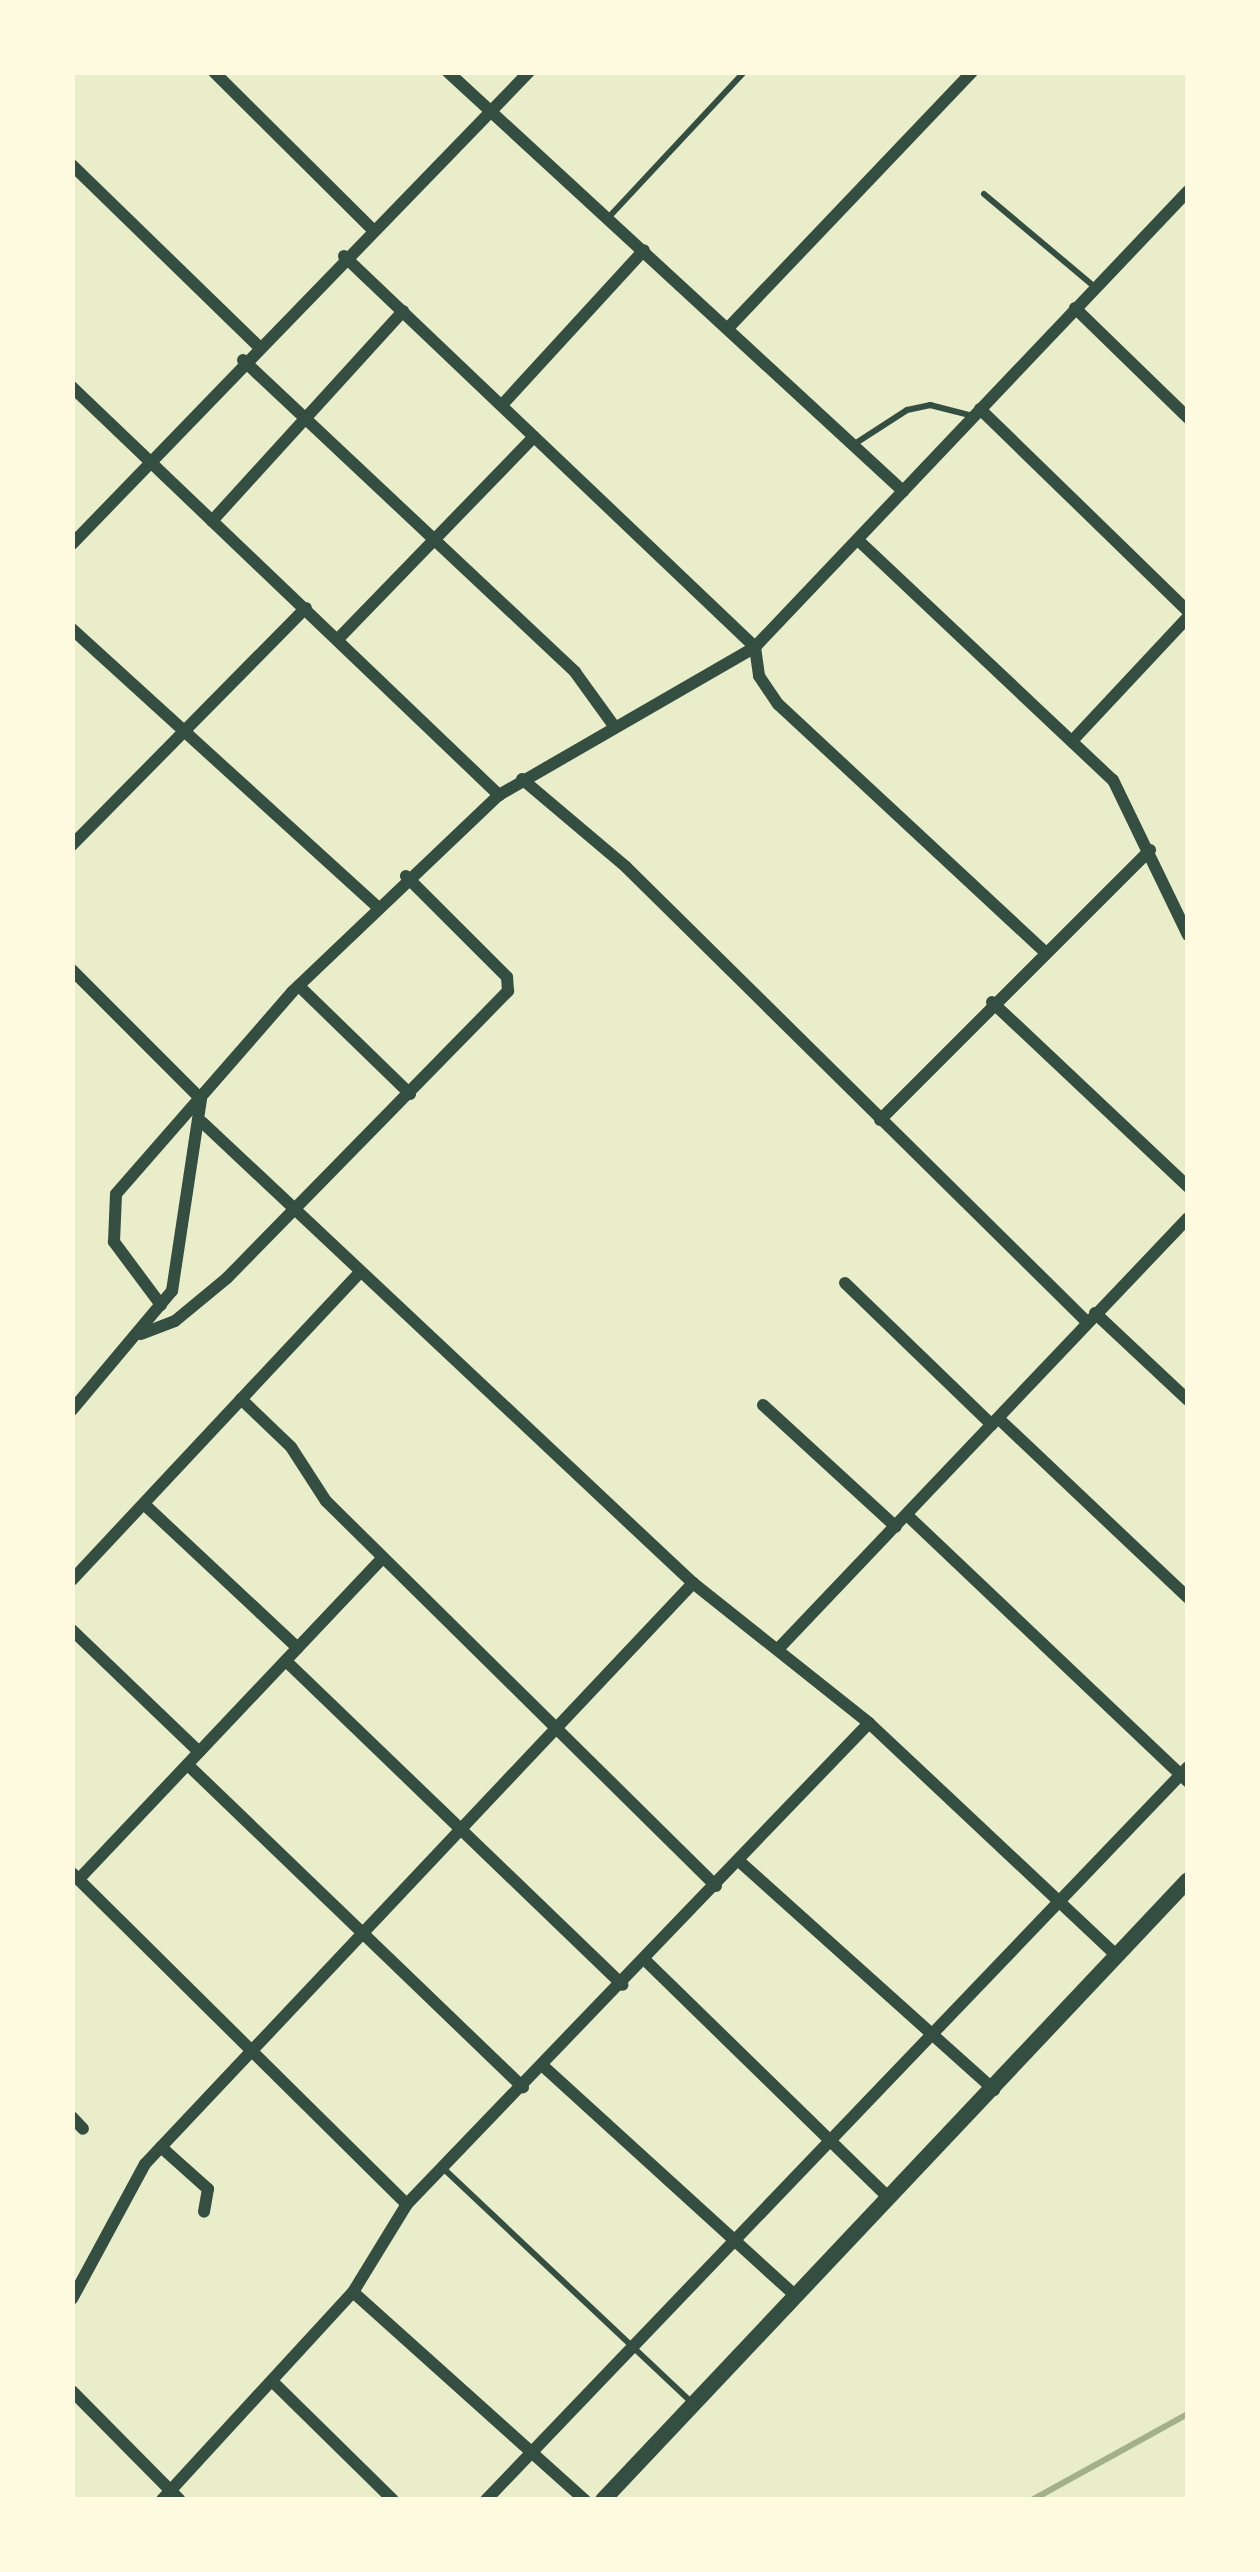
<!DOCTYPE html>
<style>
body{margin:0}
#map{position:relative;width:1260px;height:2572px;overflow:hidden;background:#e9edc9;font-family:"Exo 2",sans-serif}
div>[style]{position:absolute}
[style*='--x']{left:calc(var(--x)*1px);top:calc(var(--y)*1px);width:calc(var(--w)*1px);rotate:calc(var(--a)*1deg)}
.stream>*{height:6px;margin:-3px;padding:0 3px;transform-origin:3px;border-radius:3px;background:#a3b18a}
.service>*{height:6px;margin:-3px;padding:0 3px;transform-origin:3px;border-radius:3px;background:#344e41}
.minor>*{height:12px;margin:-6px;padding:0 6px;transform-origin:6px;border-radius:6px;background:#344e41}
.secondary>*{height:16px;margin:-8px;padding:0 8px;transform-origin:8px;border-radius:8px;background:#344e41}
span{translate:-50% -50%;white-space:nowrap;text-align:center;line-height:1.15;-webkit-text-stroke:12px #fefae0;paint-order:stroke}
.frame{position:absolute;inset:0;border:75px solid #fefae0;pointer-events:none}
</style>
<div id="map">
<div class="stream">
<i style="--x:1032;--y:2500;--w:178;--a:-28.9"></i>
</div>
<div class="service">
<i style="--x:984;--y:194;--w:145;--a:40"></i>
<i style="--x:608;--y:218;--w:200;--a:-47"></i>
<i style="--x:856;--y:443;--w:61;--a:-32.9"></i>
<i style="--x:907;--y:410;--w:24;--a:-12"></i>
<i style="--x:930;--y:405;--w:44;--a:14.3"></i>
<i style="--x:444;--y:2169;--w:341;--a:43.3"></i>
</div>
<div class="minor">
<i style="--x:214;--y:72;--w:223;--a:44.8"></i>
<i style="--x:448;--y:72;--w:619;--a:42.64"></i>
<i style="--x:72;--y:165;--w:258;--a:44.2"></i>
<i style="--x:344;--y:256;--w:567;--a:43.57"></i>
<i style="--x:755;--y:647;--w:29;--a:82"></i>
<i style="--x:759;--y:676;--w:34;--a:56"></i>
<i style="--x:778;--y:704;--w:362;--a:42.9"></i>
<i style="--x:1075;--y:308;--w:158;--a:44.2"></i>
<i style="--x:730;--y:326;--w:351;--a:-46.4"></i>
<i style="--x:243;--y:360;--w:456;--a:43.2"></i>
<i style="--x:575;--y:672;--w:67;--a:54.2"></i>
<i style="--x:72;--y:387;--w:591;--a:43.7"></i>
<i style="--x:502;--y:405;--w:210;--a:-47.5"></i>
<i style="--x:980;--y:409;--w:290;--a:44.2"></i>
<i style="--x:212;--y:521;--w:284;--a:-47.7"></i>
<i style="--x:859;--y:541;--w:349;--a:43.3"></i>
<i style="--x:1113;--y:780;--w:172;--a:64.2"></i>
<i style="--x:72;--y:544;--w:657;--a:-45.93"></i>
<i style="--x:72;--y:629;--w:410;--a:42.3"></i>
<i style="--x:339;--y:638;--w:280;--a:-45.9"></i>
<i style="--x:1072;--y:741;--w:170;--a:-46.9"></i>
<i style="--x:522;--y:779;--w:136;--a:40.2"></i>
<i style="--x:626;--y:867;--w:648;--a:44.62"></i>
<i style="--x:72;--y:845;--w:333;--a:-45.4"></i>
<i style="--x:72;--y:970;--w:182;--a:45"></i>
<i style="--x:299;--y:986;--w:155;--a:44.2"></i>
<i style="--x:992;--y:1002;--w:270;--a:43.3"></i>
<i style="--x:880;--y:1120;--w:382;--a:-45"></i>
<i style="--x:202;--y:1122;--w:673;--a:43.2"></i>
<i style="--x:693;--y:1583;--w:225;--a:38.5"></i>
<i style="--x:869;--y:1723;--w:339;--a:43.2"></i>
<i style="--x:845;--y:1283;--w:204;--a:44"></i>
<i style="--x:161;--y:1305;--w:79;--a:-126.7"></i>
<i style="--x:114;--y:1242;--w:48;--a:-87.6"></i>
<i style="--x:116;--y:1194;--w:268;--a:-48.9"></i>
<i style="--x:292;--y:992;--w:286;--a:-43.6"></i>
<i style="--x:499;--y:795;--w:296;--a:-30"></i>
<i style="--x:755;--y:647;--w:629;--a:-46.48"></i>
<i style="--x:1095;--y:1313;--w:127;--a:43.1"></i>
<i style="--x:141;--y:1334;--w:36;--a:-21"></i>
<i style="--x:175;--y:1321;--w:67;--a:-39.6"></i>
<i style="--x:227;--y:1278;--w:402;--a:-45.6"></i>
<i style="--x:508;--y:991;--w:14;--a:-94"></i>
<i style="--x:507;--y:977;--w:143;--a:-135"></i>
<i style="--x:241;--y:1399;--w:69;--a:43.8"></i>
<i style="--x:291;--y:1447;--w:64;--a:57.1"></i>
<i style="--x:326;--y:1501;--w:548;--a:44.63"></i>
<i style="--x:763;--y:1405;--w:180;--a:42.5"></i>
<i style="--x:72;--y:1410;--w:155;--a:-50"></i>
<i style="--x:172;--y:1291;--w:194;--a:-81.4"></i>
<i style="--x:999;--y:1419;--w:260;--a:43.4"></i>
<i style="--x:145;--y:1505;--w:209;--a:43.1"></i>
<i style="--x:908;--y:1516;--w:386;--a:43.5"></i>
<i style="--x:72;--y:1580;--w:419;--a:-46.9"></i>
<i style="--x:72;--y:1630;--w:176;--a:43.8"></i>
<i style="--x:780;--y:1647;--w:592;--a:-46.44"></i>
<i style="--x:286;--y:1661;--w:467;--a:43.9"></i>
<i style="--x:188;--y:1765;--w:465;--a:43.9"></i>
<i style="--x:739;--y:1861;--w:343;--a:41.9"></i>
<i style="--x:72;--y:1873;--w:471;--a:44.7"></i>
<i style="--x:407;--y:2204;--w:103;--a:121.5"></i>
<i style="--x:353;--y:2292;--w:282;--a:132.6"></i>
<i style="--x:79;--y:1879;--w:442;--a:-46.6"></i>
<i style="--x:645;--y:1960;--w:341;--a:44.3"></i>
<i style="--x:543;--y:2066;--w:342;--a:42.3"></i>
<i style="--x:72;--y:2117;--w:16;--a:47"></i>
<i style="--x:161;--y:2147;--w:63;--a:41.8"></i>
<i style="--x:208;--y:2189;--w:23;--a:100"></i>
<i style="--x:407;--y:2204;--w:667;--a:-46.15"></i>
<i style="--x:353;--y:2292;--w:312;--a:41.9"></i>
<i style="--x:72;--y:2299;--w:153;--a:-61.6"></i>
<i style="--x:145;--y:2164;--w:799;--a:-46.67"></i>
<i style="--x:273;--y:2382;--w:168;--a:44.5"></i>
<i style="--x:72;--y:2391;--w:153;--a:45.3"></i>
<i style="--x:486;--y:2500;--w:1015;--a:-46.24"></i>
</div>
<div class="secondary">
<i style="--x:603;--y:2500;--w:852;--a:-46.66"></i>
</div>
<div class="frame"></div>
</div>
